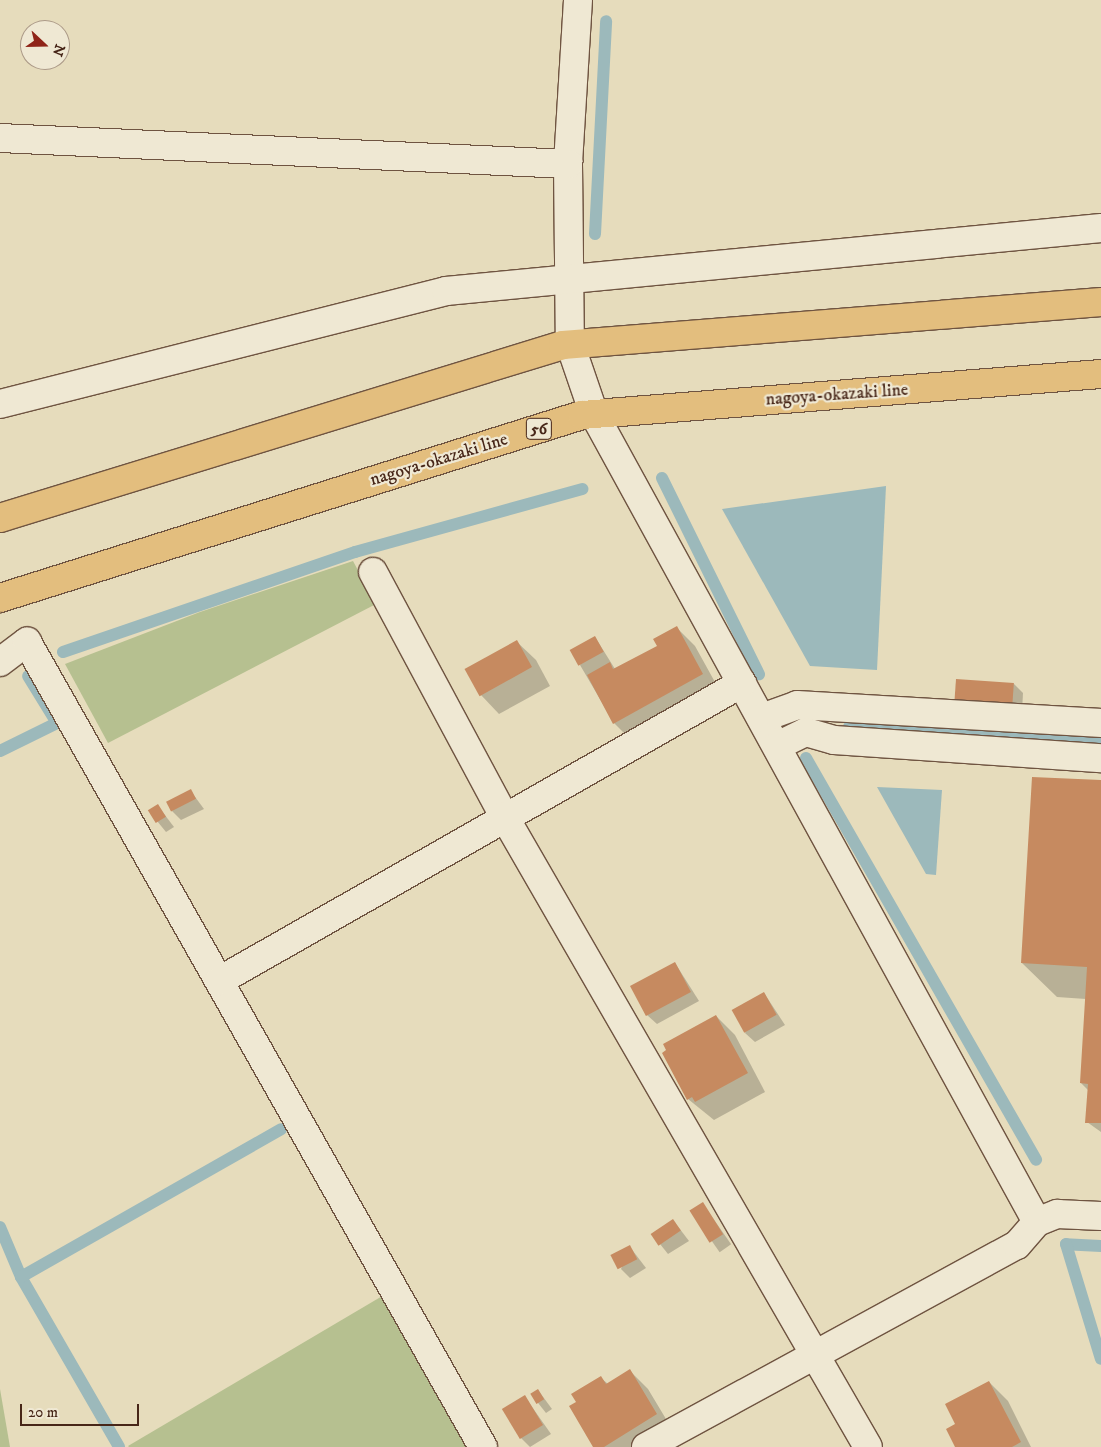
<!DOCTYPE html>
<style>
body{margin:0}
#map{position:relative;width:1101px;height:1447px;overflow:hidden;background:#e6dcbc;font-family:"IM FELL DW Pica",serif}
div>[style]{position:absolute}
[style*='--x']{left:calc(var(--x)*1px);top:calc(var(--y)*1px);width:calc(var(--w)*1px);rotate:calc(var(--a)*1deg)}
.green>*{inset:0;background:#b6c090}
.water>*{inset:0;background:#9cb9bb}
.shadow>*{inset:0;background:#0003;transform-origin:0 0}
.stream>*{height:12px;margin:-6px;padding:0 6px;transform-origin:6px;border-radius:6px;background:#9cb9bb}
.building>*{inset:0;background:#c68a60;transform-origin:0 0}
.roads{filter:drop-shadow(1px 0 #6f5441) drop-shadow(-1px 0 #6f5441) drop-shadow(0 1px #6f5441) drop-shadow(0 -1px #6f5441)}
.minor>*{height:28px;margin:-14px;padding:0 14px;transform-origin:14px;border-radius:14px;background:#efe8d3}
.primary>*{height:28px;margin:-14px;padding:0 14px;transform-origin:14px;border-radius:14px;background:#e3be7e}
span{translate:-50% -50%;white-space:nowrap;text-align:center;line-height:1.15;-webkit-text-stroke:4.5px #efe8d3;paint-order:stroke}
.shield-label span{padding:1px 4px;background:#efe8d3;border:1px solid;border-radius:4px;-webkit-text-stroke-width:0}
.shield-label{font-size:16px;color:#472618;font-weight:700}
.street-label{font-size:18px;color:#472618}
.north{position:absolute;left:20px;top:20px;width:50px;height:50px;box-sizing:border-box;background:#efe8d3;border:1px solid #ac9a88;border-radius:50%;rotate:111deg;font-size:14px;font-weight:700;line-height:20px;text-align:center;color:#472618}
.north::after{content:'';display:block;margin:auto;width:18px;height:22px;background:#8f2418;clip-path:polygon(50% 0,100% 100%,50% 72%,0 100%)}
.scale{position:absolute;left:20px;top:1404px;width:119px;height:22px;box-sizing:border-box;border:2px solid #472618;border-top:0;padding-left:6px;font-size:15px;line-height:18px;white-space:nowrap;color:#472618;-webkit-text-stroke:4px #efe8d3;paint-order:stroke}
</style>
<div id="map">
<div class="green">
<i style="clip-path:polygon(353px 561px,376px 604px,108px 743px,65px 664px,200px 612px)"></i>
<i style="clip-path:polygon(384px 1295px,472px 1447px,129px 1447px,128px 1446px)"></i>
<i style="clip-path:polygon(0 1389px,10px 1447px,0 1447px)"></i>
</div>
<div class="water">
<i style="clip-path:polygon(886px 486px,877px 670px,810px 666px,722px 509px)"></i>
<i style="clip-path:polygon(877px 787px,942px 790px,936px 875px,926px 874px)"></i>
</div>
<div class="shadow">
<i style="clip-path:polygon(676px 627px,695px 646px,721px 693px,633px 742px,614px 723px,580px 665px,595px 637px,615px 669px,659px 646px)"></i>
<i style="clip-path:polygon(517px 642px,536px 660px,550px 686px,499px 714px,481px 695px)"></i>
<i style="clip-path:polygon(1014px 684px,1023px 693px,1022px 712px,965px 709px,956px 700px)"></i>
<i style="clip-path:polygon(1101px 782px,1101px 1132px,1087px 1122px,1088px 1090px,1081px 1083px,1086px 999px,1057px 997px,1022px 963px)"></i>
<i style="clip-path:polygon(190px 790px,204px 809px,181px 820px,172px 811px)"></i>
<i style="clip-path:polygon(158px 806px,174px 827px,166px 832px,149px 811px)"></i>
<i style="clip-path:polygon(675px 963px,699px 1001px,657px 1024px,647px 1015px)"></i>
<i style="clip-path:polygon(764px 993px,785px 1025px,755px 1042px,745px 1033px)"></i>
<i style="clip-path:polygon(716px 1016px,735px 1035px,765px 1092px,714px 1120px,688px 1099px)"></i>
<i style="left:703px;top:1204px;width:49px;height:14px;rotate:55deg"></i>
<i style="clip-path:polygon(673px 1220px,689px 1241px,668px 1254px,652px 1234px)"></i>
<i style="clip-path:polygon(630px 1247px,646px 1268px,630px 1278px,621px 1269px)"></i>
<i style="clip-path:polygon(630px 1371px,648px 1389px,675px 1434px,653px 1447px,594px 1447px,578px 1402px,601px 1378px,608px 1384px)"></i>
<i style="clip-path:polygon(989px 1382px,1008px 1401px,1031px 1447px,957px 1447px,957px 1424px)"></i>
<i style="clip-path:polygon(538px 1390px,552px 1409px,546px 1413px,531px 1394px)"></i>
<i style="clip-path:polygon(525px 1397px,551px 1434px,530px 1447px,521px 1438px)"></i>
</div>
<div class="stream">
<i style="--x:595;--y:234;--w:213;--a:-87"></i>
<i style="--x:662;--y:478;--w:219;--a:63.7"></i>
<i style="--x:63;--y:652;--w:309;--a:-18.9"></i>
<i style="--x:355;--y:552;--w:236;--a:-15.5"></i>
<i style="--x:849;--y:727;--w:252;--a:3.2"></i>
<i style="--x:0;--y:751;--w:64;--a:-26.2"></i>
<i style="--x:57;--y:723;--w:55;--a:-121.7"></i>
<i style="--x:806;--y:758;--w:463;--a:60.2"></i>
<i style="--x:0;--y:1227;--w:54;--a:67.2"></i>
<i style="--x:21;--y:1277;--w:196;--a:60"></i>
<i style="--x:1101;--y:1246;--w:35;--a:-177"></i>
<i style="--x:1066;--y:1244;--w:120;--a:73.1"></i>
<i style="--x:21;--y:1277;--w:299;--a:-29.6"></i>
</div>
<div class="building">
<i style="clip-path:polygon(677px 626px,703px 674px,613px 724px,587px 675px,610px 662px,613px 669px,657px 646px,653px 639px)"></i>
<i style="left:595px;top:636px;width:18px;height:29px;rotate:61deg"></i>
<i style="left:517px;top:640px;width:31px;height:60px;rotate:61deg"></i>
<i style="left:956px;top:679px;width:58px;height:21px;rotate:4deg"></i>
<i style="clip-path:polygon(1032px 777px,1101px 780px,1101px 1123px,1085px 1123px,1088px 1084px,1080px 1083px,1087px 967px,1021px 963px)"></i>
<i style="left:191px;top:789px;width:11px;height:28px;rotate:63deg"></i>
<i style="left:158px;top:804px;width:15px;height:12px;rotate:58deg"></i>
<i style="left:675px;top:962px;width:34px;height:51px;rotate:62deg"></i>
<i style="left:764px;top:992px;width:26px;height:37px;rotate:61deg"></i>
<i style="clip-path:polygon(716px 1015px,748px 1073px,695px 1102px,692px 1097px,687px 1100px,662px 1053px,666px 1050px,663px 1044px)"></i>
<i style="left:703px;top:1202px;width:38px;height:16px;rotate:58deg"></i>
<i style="left:673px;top:1219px;width:14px;height:27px;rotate:56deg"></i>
<i style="left:630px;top:1245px;width:16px;height:22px;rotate:63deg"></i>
<i style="clip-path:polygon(630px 1369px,657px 1414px,604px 1447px,593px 1447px,569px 1406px,576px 1402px,571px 1394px,601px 1376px,606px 1384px)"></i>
<i style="clip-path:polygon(989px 1381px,1021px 1442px,1012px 1447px,955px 1447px,946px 1429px,955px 1424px,945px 1404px)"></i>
<i style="left:538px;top:1389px;width:12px;height:9px;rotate:59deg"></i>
<i style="left:525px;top:1395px;width:35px;height:27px;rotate:59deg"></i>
</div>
<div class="roads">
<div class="minor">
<i style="--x:578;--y:0;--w:164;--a:93.5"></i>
<i style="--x:568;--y:164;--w:180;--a:89.4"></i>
<i style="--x:570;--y:344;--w:74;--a:71.1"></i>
<i style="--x:594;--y:414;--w:921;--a:61.27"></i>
<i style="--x:0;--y:138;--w:569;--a:2.62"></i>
<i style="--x:0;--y:404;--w:460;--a:-14.2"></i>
<i style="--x:446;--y:291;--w:658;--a:-5.49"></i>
<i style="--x:373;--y:572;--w:277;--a:61.8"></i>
<i style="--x:504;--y:816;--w:728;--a:60.02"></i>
<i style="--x:0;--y:662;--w:34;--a:-37"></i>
<i style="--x:27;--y:642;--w:925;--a:60.47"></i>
<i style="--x:762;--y:718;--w:37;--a:-20"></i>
<i style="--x:797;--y:705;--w:305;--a:3.4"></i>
<i style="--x:777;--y:746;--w:32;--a:-26"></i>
<i style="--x:806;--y:732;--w:29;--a:16"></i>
<i style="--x:834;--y:740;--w:268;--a:3.9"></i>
<i style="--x:219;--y:981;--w:602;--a:-29.67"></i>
<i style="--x:646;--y:1447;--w:422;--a:-28.6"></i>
<i style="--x:1017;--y:1245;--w:30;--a:-49"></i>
<i style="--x:1037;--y:1222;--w:22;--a:-22"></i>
<i style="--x:1057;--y:1214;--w:44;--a:2.6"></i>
</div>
<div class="primary">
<i style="--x:0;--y:518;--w:589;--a:-17.08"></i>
<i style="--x:563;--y:345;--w:540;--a:-4.57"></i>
<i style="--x:0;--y:598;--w:610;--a:-17.45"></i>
<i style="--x:582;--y:415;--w:521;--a:-4.52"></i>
</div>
</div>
<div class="shield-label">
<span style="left:539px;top:429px">56</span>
</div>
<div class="street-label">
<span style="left:837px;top:395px;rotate:-4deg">nagoya-okazaki line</span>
<span style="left:439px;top:460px;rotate:-17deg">nagoya-okazaki line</span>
</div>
<div class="north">N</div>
<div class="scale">20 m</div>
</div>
